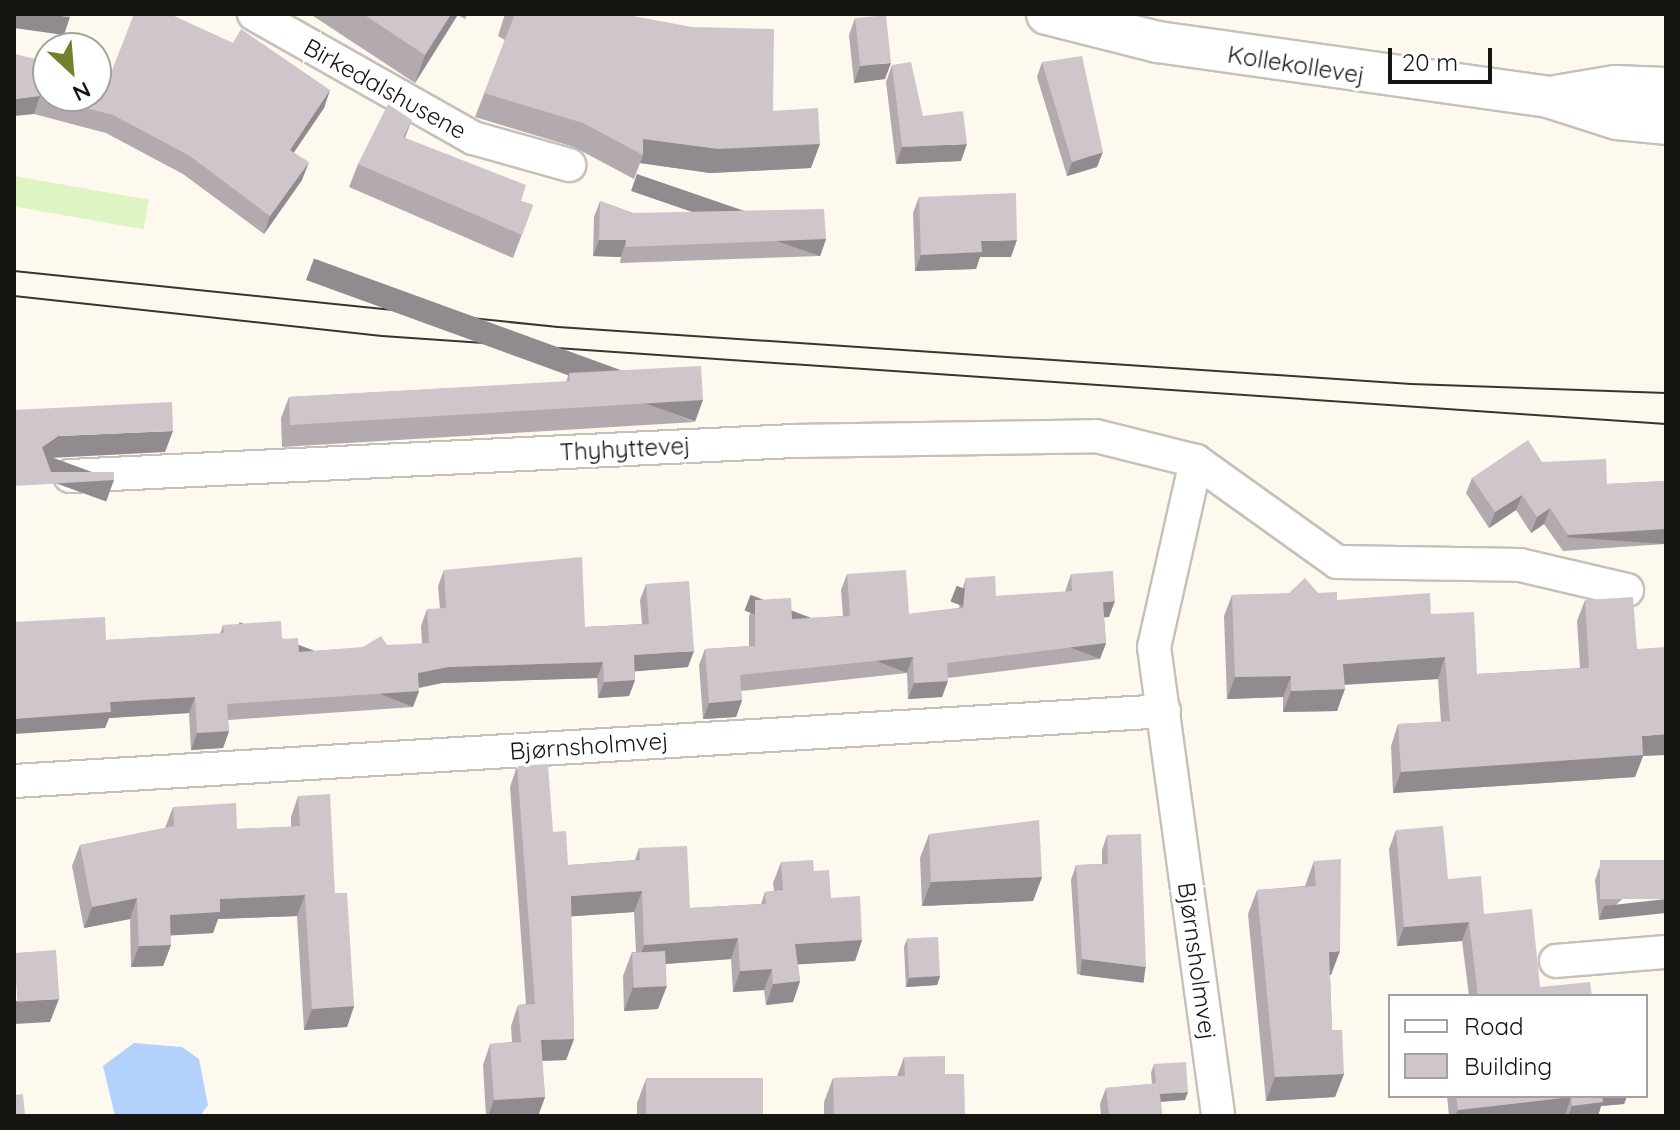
<!DOCTYPE html>
<meta charset="utf-8">
<style>
body{margin:0}
#map{position:relative;width:1680px;height:1130px;overflow:hidden;background:#fdf9ef;font-family:Quicksand,sans-serif}
div>[style]{position:absolute}
[style*='--x']{left:calc(var(--x)*1px);top:calc(var(--y)*1px);width:calc(var(--w)*1px);rotate:calc(var(--a)*1deg)}
.green>*{inset:0;background:#def5c3;transform-origin:0 0}
.water>*{inset:0;background:#b2d1fc}
.roads{filter:drop-shadow(2px 0 #c5c1b8) drop-shadow(-2px 0 #c5c1b8) drop-shadow(0 2px #c5c1b8) drop-shadow(0 -2px #c5c1b8)}
.minor>*{height:32px;margin:-16px;padding:0 16px;transform-origin:16px;border-radius:16px;background:#fff}
.tertiary>*{height:40px;margin:-20px;padding:0 20px;transform-origin:20px;border-radius:20px;background:#fff}
.tram>*{height:2px;margin:-1px;padding:0 1px;transform-origin:1px;border-radius:1px;background:#373531}
.wall>*{inset:0;background:#b2aaaf}
.shaded-wall>*{inset:0;background:#918b8f;transform-origin:0 0}
.building>*{inset:0;background:#cfc6cc;transform-origin:0 0}
span{translate:-50% -50%;white-space:nowrap;text-align:center;line-height:1.15;-webkit-text-stroke:7px #fff;paint-order:stroke}
.street-label{font-size:24px;color:#171512}
.frame{position:absolute;inset:0;border:16px solid #171512;pointer-events:none}
.legend{position:absolute;left:1388px;top:994px;width:260px;height:104px;box-sizing:border-box;background:#fff;border:2px solid #a2a1a0;margin:0;padding:10px 14px;list-style:none;font-size:24px;color:#171512}
.legend li{display:flex;align-items:center;gap:16px;height:40px}
.legend b{width:40px;border:2px solid #a2a1a0}
.north{position:absolute;left:32px;top:32px;width:80px;height:80px;box-sizing:border-box;background:#fff;border:2px solid #a2a1a0;border-radius:50%;rotate:154deg;font-size:22px;font-weight:700;line-height:32px;text-align:center;color:#171512}
.north::after{content:'';display:block;margin:auto;width:28px;height:36px;background:#74802d;clip-path:polygon(50% 0,100% 100%,50% 72%,0 100%)}
.scale{position:absolute;left:1388px;top:48px;width:104px;height:36px;box-sizing:border-box;border:4px solid #171512;border-top:0;padding-left:10px;font-size:24px;line-height:28px;white-space:nowrap;color:#171512;-webkit-text-stroke:6px #fff;paint-order:stroke}
</style>
<div id="map">
<div class="green">
<i style="left:14px;top:176px;width:137px;height:30px;rotate:10deg"></i>
</div>
<div class="water">
<i style="clip-path:polygon(134px 1043px,182px 1047px,199px 1059px,208px 1105px,200px 1116px,115px 1116px,103px 1066px)"></i>
</div>
<div class="roads">
<div class="minor">
<i style="--x:254;--y:14;--w:252;--a:29.5"></i>
<i style="--x:473;--y:138;--w:100;--a:15.7"></i>
<i style="--x:1196;--y:461;--w:191;--a:102.7"></i>
<i style="--x:1154;--y:647;--w:473;--a:82.2"></i>
<i style="--x:70;--y:476;--w:725;--a:-2.77"></i>
<i style="--x:794;--y:441;--w:302;--a:-0.9"></i>
<i style="--x:1096;--y:436;--w:103;--a:14"></i>
<i style="--x:1196;--y:461;--w:173;--a:35.6"></i>
<i style="--x:1337;--y:562;--w:183;--a:0.9"></i>
<i style="--x:1520;--y:565;--w:110;--a:13.2"></i>
<i style="--x:14;--y:781;--w:1152;--a:-3.48"></i>
<i style="--x:1556;--y:961;--w:110;--a:-4.7"></i>
</div>
<div class="tertiary">
<i style="--x:1047;--y:14;--w:114;--a:14.2"></i>
<i style="--x:1158;--y:42;--w:394;--a:8"></i>
<i style="--x:1548;--y:97;--w:72;--a:17.7"></i>
<i style="--x:1617;--y:119;--w:49;--a:5.8"></i>
<i style="--x:1556;--y:96;--w:60;--a:-9.6"></i>
<i style="--x:1615;--y:86;--w:51;--a:2.2"></i>
</div>
</div>
<div class="tram">
<i style="--x:14;--y:271;--w:547;--a:5.88"></i>
<i style="--x:558;--y:327;--w:855;--a:3.82"></i>
<i style="--x:1411;--y:384;--w:255;--a:2"></i>
<i style="--x:14;--y:296;--w:370;--a:6.2"></i>
<i style="--x:382;--y:336;--w:1287;--a:3.92"></i>
</div>
<div class="wall">
<i style="clip-path:polygon(310px 14px,467px 14px,465px 19px,458px 15px,415px 83px)"></i>
<i style="clip-path:polygon(505px 14px,622px 14px,773px 111px,811px 168px,710px 173px,640px 163px,634px 179px,574px 147px,475px 117px,505px 40px,498px 36px)"></i>
<i style="clip-path:polygon(855px 18px,885px 79px,854px 83px,849px 35px)"></i>
<i style="clip-path:polygon(14px 54px,109px 78px,330px 90px,324px 108px,294px 152px,302px 180px,264px 234px,183px 174px,106px 133px,34px 114px)"></i>
<i style="clip-path:polygon(1042px 62px,1097px 167px,1067px 176px,1037px 77px)"></i>
<i style="clip-path:polygon(892px 65px,923px 116px,961px 161px,896px 164px,886px 82px)"></i>
<i style="clip-path:polygon(412px 120px,405px 138px,521px 201px,533px 205px,513px 258px,349px 187px,358px 164px)"></i>
<i style="clip-path:polygon(919px 197px,1011px 257px,980px 257px,976px 269px,915px 271px,913px 213px)"></i>
<i style="clip-path:polygon(600px 201px,633px 213px,826px 239px,820px 256px,620px 263px,621px 257px,593px 256px,594px 217px)"></i>
<i style="clip-path:polygon(569px 373px,695px 422px,282px 447px,281px 418px,289px 397px,566px 382px)"></i>
<i style="clip-path:polygon(1542px 462px,1607px 484px,1666px 481px,1666px 541px,1665px 544px,1563px 551px,1544px 524px,1531px 533px,1516px 510px,1489px 528px,1466px 493px,1472px 478px)"></i>
<i style="clip-path:polygon(444px 570px,585px 627px,642px 624px,640px 600px,646px 584px,688px 667px,635px 671px,635px 680px,629px 696px,598px 698px,597px 678px,442px 683px,419px 688px,419px 691px,413px 707px,228px 720px,229px 731px,223px 748px,191px 750px,189px 713px,109px 718px,105px 728px,106px 640px,220px 634px,223px 625px,282px 639px,299px 652px,422px 644px,421px 626px,427px 609px,440px 609px,438px 586px)"></i>
<i style="clip-path:polygon(847px 574px,909px 614px,959px 608px,961px 594px,966px 578px,996px 596px,1065px 592px,1071px 574px,1109px 617px,1104px 617px,1106px 643px,1100px 659px,948px 678px,942px 697px,908px 699px,907px 673px,741px 691px,742px 700px,736px 717px,703px 719px,699px 665px,705px 649px,749px 646px,749px 616px,755px 600px,792px 619px,843px 616px,841px 590px)"></i>
<i style="clip-path:polygon(1318px 593px,1337px 600px,1431px 614px,1477px 674px,1580px 668px,1577px 621px,1585px 600px,1643px 756px,1635px 777px,1393px 793px,1391px 746px,1398px 724px,1441px 722px,1438px 679px,1345px 685px,1337px 711px,1283px 712px,1283px 697px,1227px 699px,1224px 616px,1232px 595px)"></i>
<i style="clip-path:polygon(517px 766px,568px 865px,635px 860px,639px 848px,690px 908px,761px 904px,765px 892px,774px 891px,773px 883px,781px 862px,814px 871px,831px 898px,862px 940px,855px 961px,798px 964px,800px 981px,793px 1002px,766px 1005px,764px 990px,733px 992px,731px 959px,666px 964px,658px 1009px,624px 1011px,623px 976px,632px 952px,636px 952px,634px 912px,571px 916px,574px 1039px,566px 1060px,542px 1061px,545px 1097px,538px 1116px,486px 1116px,483px 1065px,490px 1044px,512px 1042px,511px 1026px,518px 1005px,526px 1004px,510px 787px)"></i>
<i style="clip-path:polygon(298px 796px,335px 893px,354px 1006px,347px 1027px,304px 1030px,297px 916px,218px 919px,213px 933px,170px 935px,171px 945px,163px 966px,131px 967px,130px 919px,84px 928px,72px 866px,80px 845px,165px 828px,173px 807px,237px 829px,291px 827px,291px 817px)"></i>
<i style="clip-path:polygon(1396px 830px,1484px 914px,1540px 987px,1592px 996px,1469px 996px,1462px 941px,1397px 946px,1389px 849px)"></i>
<i style="clip-path:polygon(929px 834px,1042px 877px,1033px 901px,922px 906px,920px 858px)"></i>
<i style="clip-path:polygon(1107px 835px,1146px 967px,1140px 982px,1077px 974px,1071px 880px,1076px 865px,1102px 864px,1102px 850px)"></i>
<i style="clip-path:polygon(1666px 860px,1599px 920px,1595px 880px,1600px 866px)"></i>
<i style="clip-path:polygon(1314px 861px,1331px 975px,1330px 975px,1332px 1030px,1344px 1074px,1335px 1097px,1266px 1101px,1248px 914px,1257px 890px,1305px 886px)"></i>
<i style="clip-path:polygon(907px 939px,940px 976px,937px 985px,906px 987px,904px 947px)"></i>
<i style="clip-path:polygon(904px 1057px,945px 1074px,965px 1116px,824px 1116px,824px 1102px,833px 1078px,897px 1076px)"></i>
<i style="clip-path:polygon(1154px 1064px,1185px 1100px,1161px 1102px,1162px 1116px,1101px 1116px,1100px 1104px,1106px 1088px,1152px 1084px,1151px 1073px)"></i>
<i style="clip-path:polygon(646px 1079px,763px 1116px,637px 1116px,637px 1103px)"></i>
<i style="clip-path:polygon(1447px 1096px,1627px 1096px,1624px 1104px,1601px 1106px,1598px 1116px,1449px 1116px)"></i>
</div>
<div class="shaded-wall">
<i style="clip-path:polygon(14px 14px,45px 14px,70px 17px,64px 35px,14px 28px)"></i>
<i style="clip-path:polygon(451px 14px,458px 14px,415px 83px,425px 55px)"></i>
<i style="clip-path:polygon(891px 63px,885px 79px,854px 83px,860px 66px)"></i>
<i style="clip-path:polygon(330px 90px,324px 108px,284px 167px,290px 150px)"></i>
<i style="clip-path:polygon(40px 96px,34px 114px,14px 116px,14px 99px)"></i>
<i style="clip-path:polygon(643px 139px,820px 144px,811px 168px,710px 173px,640px 163px,643px 155px)"></i>
<i style="clip-path:polygon(967px 144px,961px 161px,896px 164px,902px 147px)"></i>
<i style="clip-path:polygon(1103px 152px,1097px 167px,1067px 176px,1072px 162px)"></i>
<i style="clip-path:polygon(309px 162px,302px 180px,264px 234px,270px 216px)"></i>
<i style="left:826px;top:239px;width:18px;height:200px;rotate:109deg"></i>
<i style="clip-path:polygon(599px 240px,626px 240px,621px 257px,593px 256px)"></i>
<i style="clip-path:polygon(1017px 240px,1011px 257px,980px 257px,976px 269px,915px 271px,921px 255px,981px 241px)"></i>
<i style="left:703px;top:400px;width:23px;height:414px;rotate:110deg"></i>
<i style="clip-path:polygon(173px 431px,165px 452px,50px 458px,34px 469px,42px 447px,58px 436px)"></i>
<i style="left:114px;top:480px;width:23px;height:100px;rotate:110deg"></i>
<i style="clip-path:polygon(1522px 495px,1516px 510px,1489px 528px,1495px 512px)"></i>
<i style="clip-path:polygon(1550px 508px,1544px 524px,1531px 533px,1537px 517px)"></i>
<i style="left:1666px;top:529px;width:15px;height:98px;rotate:94deg"></i>
<i style="clip-path:polygon(1115px 601px,1109px 617px,1097px 618px,1103px 602px)"></i>
<i style="left:1106px;top:643px;width:17px;height:160px;rotate:111deg"></i>
<i style="clip-path:polygon(694px 651px,688px 667px,628px 672px,634px 655px)"></i>
<i style="left:913px;top:657px;width:17px;height:174px;rotate:111deg"></i>
<i style="clip-path:polygon(1445px 657px,1438px 679px,1335px 685px,1343px 664px)"></i>
<i style="clip-path:polygon(603px 662px,597px 678px,442px 683px,412px 689px,418px 673px,448px 667px)"></i>
<i style="clip-path:polygon(1291px 676px,1283px 697px,1227px 699px,1235px 677px)"></i>
<i style="clip-path:polygon(635px 680px,629px 696px,598px 698px,604px 682px)"></i>
<i style="clip-path:polygon(948px 681px,942px 697px,908px 699px,914px 683px)"></i>
<i style="clip-path:polygon(1345px 689px,1337px 711px,1283px 712px,1291px 691px)"></i>
<i style="left:419px;top:691px;width:17px;height:192px;rotate:111deg"></i>
<i style="clip-path:polygon(195px 697px,189px 713px,109px 718px,105px 728px,14px 734px,14px 719px,110px 702px)"></i>
<i style="clip-path:polygon(742px 700px,736px 717px,703px 719px,709px 703px)"></i>
<i style="clip-path:polygon(229px 731px,223px 748px,191px 750px,197px 733px)"></i>
<i style="clip-path:polygon(1666px 734px,1666px 755px,1643px 756px,1635px 777px,1393px 793px,1401px 772px,1642px 736px)"></i>
<i style="clip-path:polygon(1042px 877px,1033px 901px,922px 906px,931px 882px)"></i>
<i style="clip-path:polygon(642px 891px,634px 912px,563px 917px,571px 896px)"></i>
<i style="clip-path:polygon(305px 895px,297px 916px,218px 919px,213px 933px,162px 936px,170px 915px,220px 899px)"></i>
<i style="clip-path:polygon(137px 898px,130px 919px,84px 928px,92px 907px)"></i>
<i style="clip-path:polygon(1666px 899px,1666px 913px,1599px 920px,1604px 906px)"></i>
<i style="clip-path:polygon(1469px 922px,1462px 941px,1397px 946px,1404px 927px)"></i>
<i style="clip-path:polygon(738px 938px,731px 959px,637px 966px,644px 945px)"></i>
<i style="clip-path:polygon(862px 940px,855px 961px,788px 965px,795px 944px)"></i>
<i style="clip-path:polygon(171px 945px,163px 966px,131px 967px,139px 946px)"></i>
<i style="clip-path:polygon(1340px 951px,1331px 975px,1320px 976px,1329px 952px)"></i>
<i style="left:1082px;top:959px;width:64px;height:16px;rotate:7deg"></i>
<i style="clip-path:polygon(772px 969px,764px 990px,733px 992px,740px 971px)"></i>
<i style="clip-path:polygon(940px 976px,937px 985px,906px 987px,909px 978px)"></i>
<i style="clip-path:polygon(800px 981px,793px 1002px,766px 1005px,773px 984px)"></i>
<i style="clip-path:polygon(667px 986px,658px 1009px,624px 1011px,633px 987px)"></i>
<i style="clip-path:polygon(59px 999px,50px 1022px,14px 1024px,14px 1001px)"></i>
<i style="clip-path:polygon(354px 1006px,347px 1027px,304px 1030px,312px 1009px)"></i>
<i style="clip-path:polygon(574px 1039px,566px 1060px,534px 1061px,541px 1040px)"></i>
<i style="clip-path:polygon(1344px 1074px,1335px 1097px,1266px 1101px,1275px 1077px)"></i>
<i style="clip-path:polygon(1188px 1092px,1185px 1100px,1154px 1102px,1157px 1094px)"></i>
<i style="clip-path:polygon(1598px 1096px,1627px 1096px,1624px 1104px,1601px 1106px,1598px 1116px,1568px 1116px,1572px 1106px)"></i>
<i style="clip-path:polygon(545px 1097px,538px 1116px,488px 1116px,494px 1100px)"></i>
<i style="clip-path:polygon(1571px 1097px,1565px 1116px,1455px 1116px,1458px 1110px)"></i>
</div>
<div class="building">
<i style="clip-path:polygon(45px 14px,70px 14px,70px 17px)"></i>
<i style="clip-path:polygon(134px 14px,170px 14px,233px 43px,241px 29px,330px 90px,290px 150px,309px 162px,270px 216px,190px 156px,113px 115px,40px 96px,14px 99px,14px 54px,48px 62px,48px 96px,96px 96px,96px 74px,109px 78px)"></i>
<i style="clip-path:polygon(363px 14px,451px 14px,425px 55px)"></i>
<i style="clip-path:polygon(509px 14px,622px 14px,692px 27px,774px 29px,773px 111px,818px 108px,820px 144px,718px 149px,643px 139px,643px 155px,583px 123px,484px 93px,514px 17px)"></i>
<i style="left:886px;top:15px;width:48px;height:31px;rotate:84deg"></i>
<i style="clip-path:polygon(1082px 56px,1103px 152px,1072px 162px,1042px 62px)"></i>
<i style="clip-path:polygon(911px 62px,923px 116px,963px 111px,967px 144px,902px 147px,892px 65px)"></i>
<i style="clip-path:polygon(388px 104px,412px 120px,403px 137px,526px 185px,521px 201px,533px 205px,522px 235px,358px 164px)"></i>
<i style="clip-path:polygon(1016px 193px,1017px 240px,981px 241px,982px 252px,921px 255px,919px 197px)"></i>
<i style="clip-path:polygon(600px 201px,633px 213px,824px 209px,826px 239px,626px 247px,626px 240px,599px 240px)"></i>
<i style="clip-path:polygon(701px 366px,703px 400px,290px 425px,289px 397px,570px 381px,569px 373px)"></i>
<i style="clip-path:polygon(172px 402px,173px 431px,58px 436px,42px 447px,51px 472px,114px 472px,114px 480px,14px 486px,14px 410px)"></i>
<i style="clip-path:polygon(1528px 440px,1542px 462px,1606px 459px,1607px 484px,1666px 481px,1666px 529px,1568px 535px,1550px 508px,1537px 517px,1522px 495px,1495px 512px,1472px 478px)"></i>
<i style="clip-path:polygon(582px 557px,585px 627px,649px 624px,646px 584px,689px 581px,694px 651px,634px 655px,635px 680px,604px 682px,603px 662px,448px 667px,418px 673px,419px 691px,227px 704px,229px 731px,197px 733px,195px 697px,110px 702px,111px 712px,14px 719px,14px 622px,105px 617px,106px 640px,224px 633px,223px 625px,281px 621px,282px 639px,298px 638px,299px 652px,363px 647px,381px 636px,387px 645px,429px 643px,427px 609px,446px 608px,444px 570px)"></i>
<i style="clip-path:polygon(906px 570px,909px 614px,963px 608px,966px 578px,995px 576px,996px 596px,1072px 591px,1071px 574px,1113px 571px,1115px 601px,1103px 602px,1106px 643px,947px 663px,948px 681px,914px 683px,913px 657px,740px 675px,742px 700px,709px 703px,705px 649px,755px 646px,755px 600px,791px 598px,792px 619px,850px 616px,847px 574px)"></i>
<i style="clip-path:polygon(1305px 578px,1318px 593px,1337px 592px,1337px 600px,1430px 593px,1431px 614px,1474px 612px,1477px 674px,1589px 668px,1585px 600px,1633px 597px,1637px 649px,1666px 647px,1666px 734px,1642px 736px,1643px 755px,1401px 772px,1398px 724px,1450px 721px,1445px 657px,1343px 664px,1345px 689px,1291px 691px,1291px 676px,1235px 677px,1232px 595px,1289px 593px)"></i>
<i style="clip-path:polygon(548px 764px,553px 832px,566px 831px,568px 865px,640px 860px,639px 848px,687px 846px,690px 908px,766px 904px,765px 892px,783px 890px,781px 862px,813px 860px,814px 871px,829px 870px,831px 898px,860px 896px,862px 940px,795px 944px,800px 981px,773px 984px,772px 969px,740px 971px,738px 938px,644px 945px,642px 891px,571px 896px,574px 1039px,541px 1040px,545px 1097px,494px 1100px,490px 1044px,537px 1041px,521px 1042px,518px 1005px,535px 1004px,517px 766px)"></i>
<i style="clip-path:polygon(330px 794px,335px 893px,347px 893px,354px 1006px,312px 1009px,305px 895px,220px 899px,220px 912px,170px 915px,171px 945px,139px 946px,137px 898px,92px 907px,80px 845px,174px 826px,173px 807px,236px 803px,237px 829px,300px 826px,298px 796px)"></i>
<i style="clip-path:polygon(1039px 820px,1042px 877px,931px 882px,929px 834px)"></i>
<i style="clip-path:polygon(1443px 826px,1448px 879px,1481px 876px,1484px 914px,1532px 909px,1540px 987px,1590px 982px,1592px 996px,1478px 996px,1469px 922px,1404px 927px,1396px 830px)"></i>
<i style="clip-path:polygon(1141px 834px,1146px 967px,1082px 959px,1076px 865px,1108px 864px,1107px 835px)"></i>
<i style="clip-path:polygon(1341px 859px,1340px 951px,1329px 952px,1332px 1030px,1342px 1030px,1344px 1074px,1275px 1077px,1257px 890px,1316px 886px,1314px 861px)"></i>
<i style="left:1666px;top:860px;width:39px;height:66px;rotate:90deg"></i>
<i style="left:938px;top:937px;width:39px;height:31px;rotate:87deg"></i>
<i style="left:56px;top:950px;width:49px;height:42px;rotate:86deg"></i>
<i style="left:665px;top:951px;width:35px;height:33px;rotate:87deg"></i>
<i style="clip-path:polygon(945px 1056px,945px 1074px,964px 1074px,965px 1116px,834px 1116px,833px 1078px,905px 1076px,904px 1057px)"></i>
<i style="clip-path:polygon(1186px 1062px,1188px 1092px,1160px 1094px,1159px 1083px,1156px 1083px,1154px 1064px)"></i>
<i style="left:763px;top:1078px;width:38px;height:117px;rotate:90deg"></i>
<i style="clip-path:polygon(1159px 1083px,1162px 1116px,1109px 1116px,1106px 1088px)"></i>
<i style="clip-path:polygon(23px 1094px,25px 1116px,14px 1116px,14px 1095px)"></i>
<i style="clip-path:polygon(1456px 1096px,1602px 1096px,1603px 1102px,1572px 1106px,1571px 1097px,1458px 1110px)"></i>
</div>
<div class="street-label">
<span style="left:1296px;top:65px;rotate:9deg">Kollekollevej</span>
<span style="left:385px;top:89px;rotate:29deg">Birkedalshusene</span>
<span style="left:625px;top:449px;rotate:-3deg">Thyhyttevej</span>
<span style="left:589px;top:746px;rotate:-4deg">Bjørnsholmvej</span>
<span style="left:1197px;top:961px;rotate:82deg">Bjørnsholmvej</span>
</div>
<div class="frame"></div>
<ul class="legend">
<li><b style="height:10px;background:#fff"></b>Road</li>
<li><b style="height:22px;background:#cfc6cc"></b>Building</li>
</ul>
<div class="north">N</div>
<div class="scale">20 m</div>
</div>
